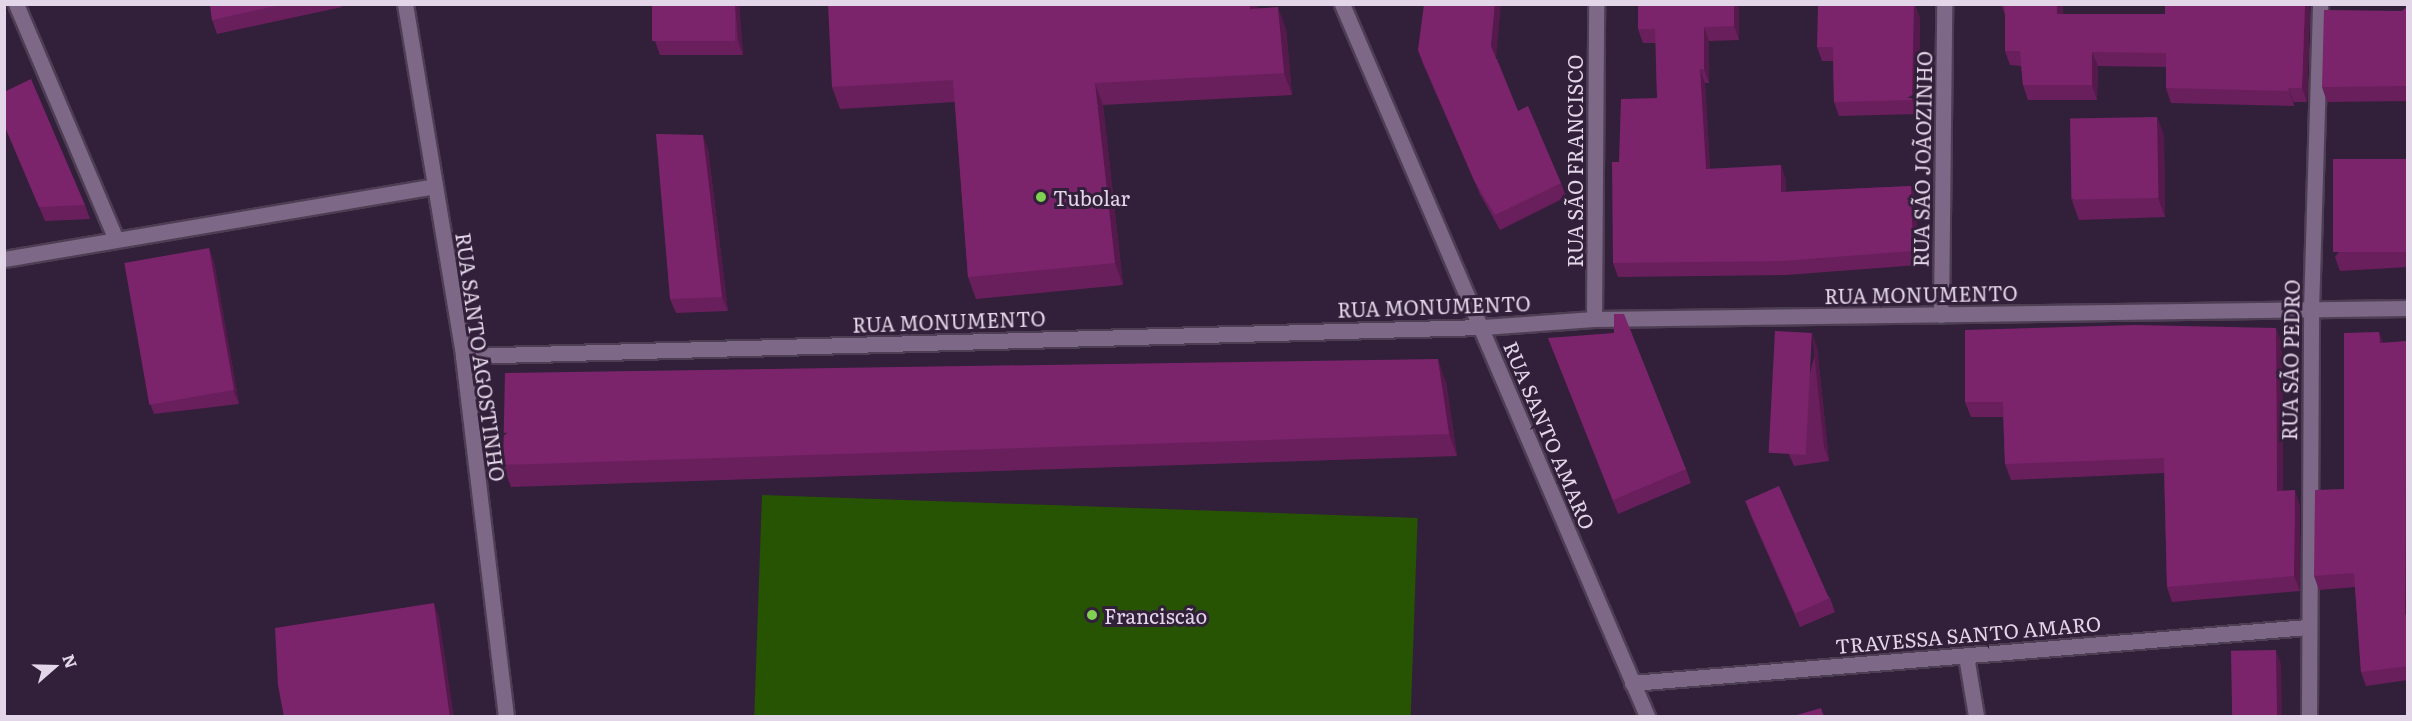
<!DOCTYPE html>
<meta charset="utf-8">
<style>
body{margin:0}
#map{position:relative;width:2412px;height:721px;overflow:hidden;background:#321f3a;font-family:Literata,serif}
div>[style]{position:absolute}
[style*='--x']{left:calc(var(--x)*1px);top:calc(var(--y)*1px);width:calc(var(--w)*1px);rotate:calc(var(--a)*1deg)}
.green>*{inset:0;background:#275403;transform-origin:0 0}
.roads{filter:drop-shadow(2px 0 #4e3e54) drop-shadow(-2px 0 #4e3e54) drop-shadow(0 2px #4e3e54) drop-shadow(0 -2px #4e3e54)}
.minor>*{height:15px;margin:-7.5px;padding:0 7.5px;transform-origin:7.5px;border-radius:7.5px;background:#7e6887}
.wall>*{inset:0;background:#6a1f5d}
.shaded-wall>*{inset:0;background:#56194c}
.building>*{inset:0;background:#7b246c;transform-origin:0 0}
.dots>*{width:16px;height:16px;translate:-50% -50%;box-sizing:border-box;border:3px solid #321f3a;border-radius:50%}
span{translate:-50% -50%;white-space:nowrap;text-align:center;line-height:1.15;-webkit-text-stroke:6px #321f3a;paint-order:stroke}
.street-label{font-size:20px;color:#e3d6e8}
.poi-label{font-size:20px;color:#e3d6e8}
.left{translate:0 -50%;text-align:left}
.frame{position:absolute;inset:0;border:6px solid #e3d6e8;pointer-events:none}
.north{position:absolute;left:24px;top:637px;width:60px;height:60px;-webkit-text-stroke:4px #321f3a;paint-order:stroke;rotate:70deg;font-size:16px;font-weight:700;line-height:24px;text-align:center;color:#e3d6e8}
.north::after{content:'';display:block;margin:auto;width:21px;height:27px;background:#e3d6e8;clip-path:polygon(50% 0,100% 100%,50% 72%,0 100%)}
</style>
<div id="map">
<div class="green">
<i style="left:762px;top:495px;width:656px;height:221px;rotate:2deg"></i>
</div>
<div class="roads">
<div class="minor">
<i style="--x:16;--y:4;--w:256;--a:67"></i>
<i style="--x:405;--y:4;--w:357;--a:80.6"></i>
<i style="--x:463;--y:356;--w:363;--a:83.2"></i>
<i style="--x:1342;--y:4;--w:775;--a:66.81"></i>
<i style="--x:4;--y:259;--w:437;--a:-9.6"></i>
<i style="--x:1941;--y:315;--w:311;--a:-89.4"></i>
<i style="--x:1594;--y:319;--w:315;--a:-89.6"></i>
<i style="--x:463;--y:356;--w:1020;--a:-1.63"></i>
<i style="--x:1483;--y:327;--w:111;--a:-4.1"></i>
<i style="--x:1594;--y:319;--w:814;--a:-0.77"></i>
<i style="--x:1966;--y:656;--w:61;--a:80.5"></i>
<i style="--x:1632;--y:683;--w:678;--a:-4.74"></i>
<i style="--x:2309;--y:716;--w:406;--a:-89.7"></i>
<i style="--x:2311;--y:310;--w:306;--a:-88.3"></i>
</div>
</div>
<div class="wall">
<i style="clip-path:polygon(210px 4px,342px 4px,342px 7px,217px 34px,212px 20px)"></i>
<i style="clip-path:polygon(652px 4px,739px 4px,743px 55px,660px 55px,655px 41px)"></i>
<i style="clip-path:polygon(1739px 4px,1739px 40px,1709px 41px,1709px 83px,1705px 83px,1710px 169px,1786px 179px,1786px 192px,1911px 186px,1916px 200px,1918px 265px,1786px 275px,1618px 277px,1613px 263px,1619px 162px,1657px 98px,1656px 43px,1643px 43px,1638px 29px)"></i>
<i style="clip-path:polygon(2001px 4px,2063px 4px,2063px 14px,2165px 14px,2310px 4px,2307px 102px,2294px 102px,2294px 106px,2171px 103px,2166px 88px,2166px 67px,2098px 66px,2097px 100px,2028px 100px,2023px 85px,2021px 66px,2010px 65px,2005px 51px,2005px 15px)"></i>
<i style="clip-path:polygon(2329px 4px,2408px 4px,2408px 101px,2327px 102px,2322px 87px,2407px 6px,2330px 5px)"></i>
<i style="clip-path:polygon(1915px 6px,1920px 18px,1918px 114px,1839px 116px,1834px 102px,1833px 61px,1822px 61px,1817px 47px)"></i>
<i style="clip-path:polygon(1258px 8px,1286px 29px,1292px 95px,1103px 105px,1123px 285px,976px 299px,968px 277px,955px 102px,840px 109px,832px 87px)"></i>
<i style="clip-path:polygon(1418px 50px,1497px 59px,1518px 111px,1561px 183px,1566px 197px,1500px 230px,1480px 194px,1423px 64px)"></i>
<i style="clip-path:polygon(4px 92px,85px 205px,90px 219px,45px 221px,4px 125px)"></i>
<i style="clip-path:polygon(2157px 117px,2164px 136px,2165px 217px,2079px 220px,2072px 201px)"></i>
<i style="clip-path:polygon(708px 149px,728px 311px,676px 313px,670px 299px)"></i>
<i style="clip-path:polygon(2408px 159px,2408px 267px,2340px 271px,2335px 257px)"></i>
<i style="clip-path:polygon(209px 248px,214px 262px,239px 404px,154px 414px,149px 400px)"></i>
<i style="clip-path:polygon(2379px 332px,2383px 343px,2408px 341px,2408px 680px,2366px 686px,2361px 672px,2355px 587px,2319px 590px,2314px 576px,2344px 489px)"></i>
<i style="clip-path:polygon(1548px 338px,1686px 469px,1691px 483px,1618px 514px)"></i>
<i style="clip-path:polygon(2282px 344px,2283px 491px,2300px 506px,2300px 591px,2172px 602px,2167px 587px,2164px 473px,2011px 480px,2005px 464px,2003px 417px,1971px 417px,1965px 402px)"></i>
<i style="clip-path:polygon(1817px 347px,1829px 461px,1794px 466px,1788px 452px)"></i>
<i style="clip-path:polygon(1446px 382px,1457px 456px,511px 487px,503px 465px)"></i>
<i style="clip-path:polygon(1746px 502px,1830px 598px,1835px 612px,1800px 627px,1751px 516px)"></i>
</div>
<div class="shaded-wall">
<i style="clip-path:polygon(735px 4px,739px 4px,743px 55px,738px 41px)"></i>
<i style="clip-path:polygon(1250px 4px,1258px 4px,1258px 31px,1250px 9px)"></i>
<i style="clip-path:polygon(1495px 4px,1501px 4px,1496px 60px,1491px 46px)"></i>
<i style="clip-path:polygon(1734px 4px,1739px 4px,1739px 40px,1734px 26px)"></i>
<i style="clip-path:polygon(1911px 4px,1915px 4px,1920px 18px,1918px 114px,1912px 100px)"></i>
<i style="clip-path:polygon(2057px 4px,2063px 4px,2062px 28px,2057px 14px)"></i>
<i style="clip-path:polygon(2305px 4px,2310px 4px,2307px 102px,2302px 88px)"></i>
<i style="clip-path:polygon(1278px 7px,1286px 29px,1292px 95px,1284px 73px)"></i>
<i style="clip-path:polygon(1704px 27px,1709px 41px,1709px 83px,1704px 69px)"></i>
<i style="clip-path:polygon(2092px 52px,2098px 66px,2097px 100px,2092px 85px)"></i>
<i style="clip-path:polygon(1700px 69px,1705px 83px,1711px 183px,1706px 169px)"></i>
<i style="clip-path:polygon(1095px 83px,1103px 105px,1123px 285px,1115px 263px)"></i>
<i style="clip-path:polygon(2288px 88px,2294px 102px,2294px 106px)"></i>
<i style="clip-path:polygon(2157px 117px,2164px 136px,2165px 217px,2158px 198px)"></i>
<i style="clip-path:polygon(703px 135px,708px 149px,728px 311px,722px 297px)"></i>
<i style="clip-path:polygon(1781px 165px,1786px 179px,1786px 206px,1781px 192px)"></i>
<i style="clip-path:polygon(1911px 186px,1916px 200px,1918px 265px,1913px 251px)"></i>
<i style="clip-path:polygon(209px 248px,214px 262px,239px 404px,233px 390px)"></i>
<i style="clip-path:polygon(2276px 328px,2282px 344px,2283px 507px,2277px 491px)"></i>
<i style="clip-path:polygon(2379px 332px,2385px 347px,2380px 343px)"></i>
<i style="clip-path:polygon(1812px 333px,1817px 347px,1829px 461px,1824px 447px)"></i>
<i style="clip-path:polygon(1438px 359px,1446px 382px,1457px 456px,1449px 434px)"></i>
<i style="clip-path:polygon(2406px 455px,2408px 460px,2408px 622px,2405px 615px)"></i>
<i style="clip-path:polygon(2295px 490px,2300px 506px,2300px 591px,2294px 576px)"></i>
<i style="clip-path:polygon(434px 603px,439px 617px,454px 717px,450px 717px)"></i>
<i style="clip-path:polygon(2276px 650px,2281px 664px,2282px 717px,2277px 717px)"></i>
</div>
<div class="building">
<i style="clip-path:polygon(210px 4px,285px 4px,212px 20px)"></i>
<i style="left:652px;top:4px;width:83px;height:37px"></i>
<i style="clip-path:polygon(828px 4px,1250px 4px,1250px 9px,1278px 7px,1284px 73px,1095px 83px,1115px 263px,968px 277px,953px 80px,832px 87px)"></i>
<i style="clip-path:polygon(1424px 4px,1495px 4px,1491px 46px,1518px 111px,1528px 106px,1561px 183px,1495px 215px,1474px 180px,1418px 50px)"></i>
<i style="clip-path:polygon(1638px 4px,1734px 4px,1734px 26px,1704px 27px,1704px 69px,1700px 69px,1706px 169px,1781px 165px,1781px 192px,1911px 186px,1913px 251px,1781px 261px,1613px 263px,1612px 162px,1619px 162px,1621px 99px,1657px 98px,1655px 29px,1638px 29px)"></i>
<i style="clip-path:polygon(1818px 4px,1914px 4px,1912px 100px,1834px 102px,1833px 47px,1817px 47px)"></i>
<i style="clip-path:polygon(2005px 4px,2057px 4px,2057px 14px,2165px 14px,2165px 5px,2176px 5px,2176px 4px,2305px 4px,2302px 88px,2288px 88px,2289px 91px,2166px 88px,2166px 53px,2092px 52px,2092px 85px,2023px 85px,2020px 51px,2005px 51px)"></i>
<i style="clip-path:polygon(2408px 6px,2408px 86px,2322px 87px,2324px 10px,2403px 11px)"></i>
<i style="clip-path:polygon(31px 79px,85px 205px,39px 207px,4px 124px,4px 92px)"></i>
<i style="left:2157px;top:117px;width:81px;height:87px;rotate:89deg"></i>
<i style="clip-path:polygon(656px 134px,703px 135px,722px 297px,670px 299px)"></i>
<i style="left:2408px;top:159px;width:93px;height:75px;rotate:90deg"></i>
<i style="left:209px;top:248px;width:144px;height:86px;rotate:80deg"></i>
<i style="clip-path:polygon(1614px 314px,1624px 314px,1686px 469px,1613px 500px,1548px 338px,1614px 333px)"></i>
<i style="clip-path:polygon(2135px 325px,2276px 328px,2277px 491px,2295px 490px,2294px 576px,2167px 587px,2164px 458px,2005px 464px,2003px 402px,1965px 402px,1965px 330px)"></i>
<i style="left:1775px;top:331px;width:37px;height:122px;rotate:3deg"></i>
<i style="clip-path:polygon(2379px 332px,2380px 343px,2408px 341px,2408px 455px,2406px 455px,2405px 615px,2408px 614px,2408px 666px,2361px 672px,2354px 573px,2314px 576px,2315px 490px,2344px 489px,2344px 333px)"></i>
<i style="clip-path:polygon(1438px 359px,1449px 434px,503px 465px,505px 373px)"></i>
<i style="left:1779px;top:486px;width:123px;height:37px;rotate:66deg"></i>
<i style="clip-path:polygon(434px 603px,450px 717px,284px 717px,278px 685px,275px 628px)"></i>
<i style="left:2276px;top:650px;width:67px;height:45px;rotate:89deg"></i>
<i style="clip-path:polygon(1821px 708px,1824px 717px,1790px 717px)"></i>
</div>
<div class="dots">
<i style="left:1041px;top:197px;background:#80d051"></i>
<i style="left:1092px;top:615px;background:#80d051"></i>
</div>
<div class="street-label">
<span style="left:1922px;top:159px;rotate:-89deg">RUA SÃO JOÃOZINHO</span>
<span style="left:1574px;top:161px;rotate:-90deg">RUA SÃO FRANCISCO</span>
<span style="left:1921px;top:294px;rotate:-1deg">RUA MONUMENTO</span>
<span style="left:1434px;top:306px;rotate:-2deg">RUA MONUMENTO</span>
<span style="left:949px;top:321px;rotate:-2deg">RUA MONUMENTO</span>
<span style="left:481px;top:357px;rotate:82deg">RUA SANTO AGOSTINHO</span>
<span style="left:2290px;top:360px;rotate:-89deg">RUA SÃO PEDRO</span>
<span style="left:1550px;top:435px;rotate:67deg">RUA SANTO AMARO</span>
<span style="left:1968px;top:634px;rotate:-5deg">TRAVESSA SANTO AMARO</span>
</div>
<div class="poi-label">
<span class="left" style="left:1053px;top:197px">Tubolar</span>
<span class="left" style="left:1104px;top:615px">Franciscão</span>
</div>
<div class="frame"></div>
<div class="north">N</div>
</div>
